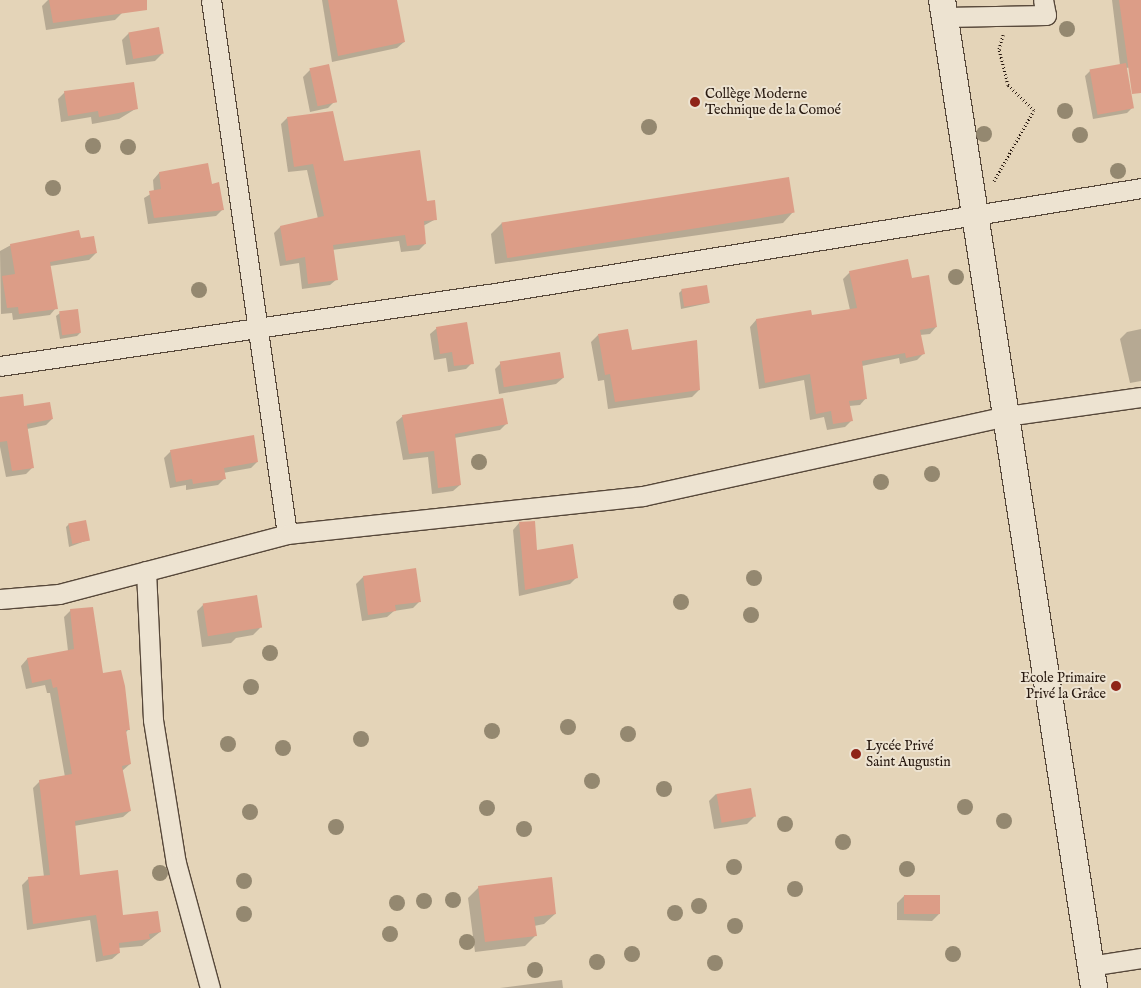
<!DOCTYPE html>
<meta charset="utf-8">
<style>
body{margin:0}
#map{position:relative;width:1141px;height:988px;overflow:hidden;background:#e4d4b8;font-family:"IM FELL English",serif}
div>[style]{position:absolute}
[style*='--x']{left:calc(var(--x)*1px);top:calc(var(--y)*1px);width:calc(var(--w)*1px);rotate:calc(var(--a)*1deg)}
.shadow>*{inset:0;background:#0003}
.building>*{inset:0;background:#dc9d87;transform-origin:0 0}
.path>*{height:3px;margin-top:-1.5px;transform-origin:0;background:repeating-linear-gradient(90deg,#281910 0 1px,transparent 0 3.5px)}
.roads{filter:drop-shadow(1px 0 #57483a) drop-shadow(-1px 0 #57483a) drop-shadow(0 1px #57483a) drop-shadow(0 -1px #57483a)}
.street>*{height:19px;margin:-9.5px;padding:0 9.5px;transform-origin:9.5px;border-radius:9.5px;background:#ede3d1}
.secondary>*{height:26px;margin:-13px;padding:0 13px;transform-origin:13px;border-radius:13px;background:#ede3d1}
.trees>*{width:16px;height:16px;margin:-8px;border-radius:50%;background:#948870}
.dots>*{width:14px;height:14px;translate:-50% -50%;box-sizing:border-box;border:2px solid #ede3d1;border-radius:50%}
span{translate:-50% -50%;white-space:nowrap;text-align:center;line-height:1.15;-webkit-text-stroke:4px #ede3d1;paint-order:stroke}
.poi-label{font-size:14px;color:#281910}
.left{translate:0 -50%;text-align:left}
.right{translate:-100% -50%;text-align:right}
</style>
<div id="map">
<div class="shadow">
<i style="clip-path:polygon(48px 0,120px 0,122px 13px,115px 20px,46px 30px,42px 6px)"></i>
<i style="clip-path:polygon(322px 0,391px 0,404px 42px,397px 48px,332px 62px)"></i>
<i style="clip-path:polygon(1112px 0,1141px 0,1141px 66px,1126px 68px,1133px 107px,1127px 113px,1093px 119px,1085px 76px,1090px 71px,1120px 65px)"></i>
<i style="clip-path:polygon(129px 33px,162px 54px,155px 61px,126px 65px,122px 40px)"></i>
<i style="clip-path:polygon(310px 70px,335px 101px,328px 108px,310px 112px,303px 77px)"></i>
<i style="clip-path:polygon(65px 92px,137px 108px,119px 119px,92px 124px,91px 117px,61px 122px,58px 99px)"></i>
<i style="clip-path:polygon(287px 118px,343px 162px,426px 203px,436px 219px,423px 226px,425px 244px,419px 250px,401px 252px,399px 241px,332px 250px,337px 279px,330px 285px,302px 289px,299px 263px,280px 266px,274px 233px,280px 227px,318px 219px,307px 170px,288px 172px,281px 124px)"></i>
<i style="clip-path:polygon(159px 173px,211px 185px,223px 209px,216px 216px,148px 224px,144px 198px,154px 192px,153px 180px)"></i>
<i style="clip-path:polygon(793px 212px,783px 223px,495px 264px,491px 234px,502px 223px)"></i>
<i style="clip-path:polygon(80px 239px,96px 253px,89px 260px,50px 266px,56px 308px,50px 315px,13px 320px,12px 313px,1px 314px,0 251px,11px 245px)"></i>
<i style="clip-path:polygon(850px 272px,911px 279px,936px 327px,930px 334px,920px 335px,924px 353px,917px 360px,900px 364px,899px 358px,862px 366px,866px 398px,860px 405px,849px 406px,851px 421px,845px 427px,827px 430px,824px 417px,810px 420px,804px 380px,759px 389px,750px 327px,756px 320px,810px 312px,811px 317px,850px 310px,843px 279px)"></i>
<i style="clip-path:polygon(682px 290px,709px 303px,681px 309px,679px 293px)"></i>
<i style="clip-path:polygon(60px 313px,80px 333px,77px 336px,60px 339px,56px 316px)"></i>
<i style="clip-path:polygon(437px 328px,472px 363px,466px 369px,448px 372px,446px 358px,434px 360px,430px 334px)"></i>
<i style="clip-path:polygon(1141px 329px,1141px 381px,1130px 383px,1120px 339px,1127px 332px)"></i>
<i style="clip-path:polygon(598px 335px,631px 351px,696px 342px,699px 390px,692px 397px,608px 409px,604px 380px,598px 381px,591px 342px)"></i>
<i style="clip-path:polygon(501px 363px,563px 378px,556px 384px,499px 394px,495px 369px)"></i>
<i style="clip-path:polygon(0 399px,52px 419px,46px 425px,27px 429px,32px 468px,26px 474px,6px 477px,0 447px)"></i>
<i style="clip-path:polygon(403px 416px,507px 423px,500px 430px,454px 438px,460px 485px,453px 491px,432px 494px,428px 457px,403px 460px,396px 422px)"></i>
<i style="clip-path:polygon(171px 451px,257px 462px,251px 468px,223px 473px,224px 479px,218px 485px,186px 490px,186px 485px,170px 488px,164px 458px)"></i>
<i style="clip-path:polygon(519px 523px,536px 551px,577px 577px,570px 584px,519px 596px,513px 530px)"></i>
<i style="clip-path:polygon(69px 524px,88px 540px,69px 547px,66px 527px)"></i>
<i style="clip-path:polygon(363px 577px,420px 601px,413px 608px,394px 611px,387px 617px,362px 621px,356px 584px)"></i>
<i style="clip-path:polygon(204px 604px,260px 628px,253px 635px,236px 638px,231px 643px,202px 647px,197px 611px)"></i>
<i style="clip-path:polygon(71px 610px,129px 729px,125px 733px,130px 764px,122px 771px,130px 811px,123px 817px,74px 826px,79px 877px,122px 917px,160px 932px,142px 946px,118px 948px,119px 953px,112px 959px,96px 962px,90px 920px,27px 930px,22px 885px,29px 878px,44px 877px,33px 788px,40px 781px,65px 777px,50px 693px,47px 693px,45px 685px,26px 689px,21px 666px,27px 659px,68px 651px,64px 617px)"></i>
<i style="clip-path:polygon(716px 794px,754px 817px,747px 824px,714px 829px,709px 801px)"></i>
<i style="clip-path:polygon(479px 887px,555px 914px,544px 924px,534px 926px,535px 936px,525px 946px,475px 952px,468px 898px)"></i>
<i style="clip-path:polygon(904px 896px,939px 914px,932px 921px,897px 920px,897px 903px)"></i>
<i style="clip-path:polygon(562px 980px,563px 988px,500px 988px)"></i>
</div>
<div class="building">
<i style="clip-path:polygon(49px 0,147px 0,147px 10px,53px 23px)"></i>
<i style="clip-path:polygon(328px 0,397px 0,405px 42px,338px 56px)"></i>
<i style="clip-path:polygon(1119px 0,1141px 0,1141px 93px,1132px 94px)"></i>
<i style="left:159px;top:27px;width:27px;height:31px;rotate:80deg"></i>
<i style="left:1126px;top:63px;width:46px;height:37px;rotate:80deg"></i>
<i style="left:329px;top:64px;width:39px;height:20px;rotate:78deg"></i>
<i style="clip-path:polygon(134px 82px,138px 109px,99px 117px,98px 111px,68px 116px,64px 91px)"></i>
<i style="clip-path:polygon(333px 111px,344px 161px,420px 150px,427px 201px,435px 200px,437px 220px,424px 221px,426px 244px,407px 246px,405px 235px,333px 245px,338px 280px,308px 284px,305px 257px,286px 261px,280px 226px,324px 216px,313px 164px,294px 167px,287px 117px)"></i>
<i style="clip-path:polygon(208px 163px,212px 184px,219px 182px,224px 210px,154px 218px,149px 191px,161px 189px,159px 172px)"></i>
<i style="left:789px;top:177px;width:36px;height:291px;rotate:81deg"></i>
<i style="clip-path:polygon(79px 230px,81px 238px,94px 236px,97px 253px,50px 262px,58px 309px,19px 314px,18px 307px,7px 308px,2px 276px,15px 274px,10px 244px)"></i>
<i style="clip-path:polygon(908px 259px,912px 278px,929px 275px,937px 327px,920px 330px,925px 354px,906px 358px,905px 353px,862px 361px,867px 399px,849px 401px,853px 421px,833px 424px,831px 411px,816px 414px,810px 374px,765px 383px,756px 319px,811px 310px,812px 315px,857px 308px,849px 271px)"></i>
<i style="left:707px;top:285px;width:18px;height:26px;rotate:81deg"></i>
<i style="left:78px;top:309px;width:24px;height:19px;rotate:83deg"></i>
<i style="clip-path:polygon(467px 322px,474px 364px,454px 366px,452px 352px,440px 354px,436px 327px)"></i>
<i style="clip-path:polygon(628px 329px,632px 350px,697px 340px,700px 390px,615px 402px,610px 374px,605px 375px,598px 334px)"></i>
<i style="left:560px;top:352px;width:26px;height:61px;rotate:81deg"></i>
<i style="clip-path:polygon(23px 394px,24px 406px,50px 402px,53px 419px,27px 424px,34px 468px,12px 471px,7px 441px,0 442px,0 397px)"></i>
<i style="clip-path:polygon(503px 398px,508px 424px,455px 434px,461px 485px,438px 488px,434px 451px,409px 454px,402px 415px)"></i>
<i style="clip-path:polygon(254px 435px,258px 462px,224px 468px,226px 479px,193px 484px,192px 479px,176px 482px,170px 450px)"></i>
<i style="left:86px;top:520px;width:21px;height:18px;rotate:79deg"></i>
<i style="clip-path:polygon(535px 521px,537px 550px,573px 544px,578px 578px,525px 590px,519px 522px)"></i>
<i style="clip-path:polygon(416px 568px,421px 602px,395px 605px,396px 611px,368px 615px,363px 576px)"></i>
<i style="left:257px;top:595px;width:33px;height:55px;rotate:81deg"></i>
<i style="clip-path:polygon(93px 607px,103px 673px,121px 670px,125px 686px,130px 730px,126px 730px,131px 764px,122px 766px,131px 811px,75px 821px,80px 875px,118px 870px,123px 915px,158px 911px,161px 932px,149px 934px,150px 939px,119px 943px,120px 953px,103px 956px,96px 915px,33px 924px,28px 877px,50px 875px,39px 780px,72px 774px,57px 687px,53px 688px,51px 679px,32px 683px,27px 658px,74px 649px,70px 609px)"></i>
<i style="left:751px;top:788px;width:29px;height:35px;rotate:80deg"></i>
<i style="clip-path:polygon(552px 877px,556px 914px,534px 917px,537px 936px,485px 942px,478px 886px)"></i>
<i style="left:904px;top:895px;width:36px;height:19px"></i>
</div>
<div class="path">
<i style="--x:994;--y:181;--w:81;--a:-60.6"></i>
<i style="--x:1034;--y:110;--w:36;--a:-136"></i>
<i style="--x:1008;--y:85;--w:37;--a:-104"></i>
<i style="--x:999;--y:49;--w:15;--a:-74"></i>
</div>
<div class="roads">
<div class="street">
<i style="--x:211;--y:0;--w:539;--a:81.9"></i>
<i style="--x:945;--y:17;--w:101;--a:-1.1"></i>
<i style="--x:1046;--y:15;--w:15;--a:-101"></i>
<i style="--x:0;--y:366;--w:494;--a:-8.4"></i>
<i style="--x:489;--y:294;--w:661;--a:-9.23"></i>
<i style="--x:146;--y:571;--w:149;--a:87.3"></i>
<i style="--x:153;--y:720;--w:145;--a:80.9"></i>
<i style="--x:176;--y:863;--w:130;--a:74.8"></i>
<i style="--x:0;--y:599;--w:59;--a:-4.8"></i>
<i style="--x:59;--y:594;--w:236;--a:-14.7"></i>
<i style="--x:287;--y:534;--w:358;--a:-6.1"></i>
<i style="--x:643;--y:496;--w:372;--a:-12.4"></i>
<i style="--x:1006;--y:416;--w:136;--a:-8"></i>
<i style="--x:1090;--y:966;--w:52;--a:-8.9"></i>
</div>
<div class="secondary">
<i style="--x:942;--y:0;--w:1000;--a:81.25"></i>
</div>
</div>
<div class="trees">
<i style="left:1067px;top:29px"></i>
<i style="left:1065px;top:111px"></i>
<i style="left:649px;top:127px"></i>
<i style="left:984px;top:134px"></i>
<i style="left:1080px;top:135px"></i>
<i style="left:93px;top:146px"></i>
<i style="left:128px;top:147px"></i>
<i style="left:1118px;top:171px"></i>
<i style="left:53px;top:188px"></i>
<i style="left:956px;top:277px"></i>
<i style="left:199px;top:290px"></i>
<i style="left:479px;top:462px"></i>
<i style="left:932px;top:474px"></i>
<i style="left:881px;top:482px"></i>
<i style="left:754px;top:578px"></i>
<i style="left:681px;top:602px"></i>
<i style="left:751px;top:615px"></i>
<i style="left:270px;top:653px"></i>
<i style="left:251px;top:687px"></i>
<i style="left:568px;top:727px"></i>
<i style="left:492px;top:731px"></i>
<i style="left:628px;top:734px"></i>
<i style="left:361px;top:739px"></i>
<i style="left:228px;top:744px"></i>
<i style="left:283px;top:748px"></i>
<i style="left:592px;top:781px"></i>
<i style="left:664px;top:789px"></i>
<i style="left:965px;top:807px"></i>
<i style="left:487px;top:808px"></i>
<i style="left:250px;top:812px"></i>
<i style="left:1004px;top:821px"></i>
<i style="left:785px;top:824px"></i>
<i style="left:336px;top:827px"></i>
<i style="left:524px;top:829px"></i>
<i style="left:843px;top:842px"></i>
<i style="left:734px;top:867px"></i>
<i style="left:907px;top:869px"></i>
<i style="left:160px;top:873px"></i>
<i style="left:244px;top:881px"></i>
<i style="left:795px;top:889px"></i>
<i style="left:453px;top:900px"></i>
<i style="left:424px;top:901px"></i>
<i style="left:397px;top:903px"></i>
<i style="left:699px;top:906px"></i>
<i style="left:675px;top:913px"></i>
<i style="left:244px;top:914px"></i>
<i style="left:735px;top:926px"></i>
<i style="left:390px;top:934px"></i>
<i style="left:467px;top:942px"></i>
<i style="left:632px;top:954px"></i>
<i style="left:953px;top:954px"></i>
<i style="left:597px;top:962px"></i>
<i style="left:715px;top:963px"></i>
<i style="left:535px;top:970px"></i>
</div>
<div class="dots">
<i style="left:695px;top:102px;background:#8f2418"></i>
<i style="left:1116px;top:686px;background:#8f2418"></i>
<i style="left:856px;top:754px;background:#8f2418"></i>
</div>
<div class="poi-label">
<span class="left" style="left:705px;top:102px">Collège Moderne<br>Technique de la Comoé</span>
<span class="right" style="left:1106px;top:686px">Ecole Primaire<br>Privé la Grâce</span>
<span class="left" style="left:866px;top:754px">Lycée Privé<br>Saint Augustin</span>
</div>
</div>
